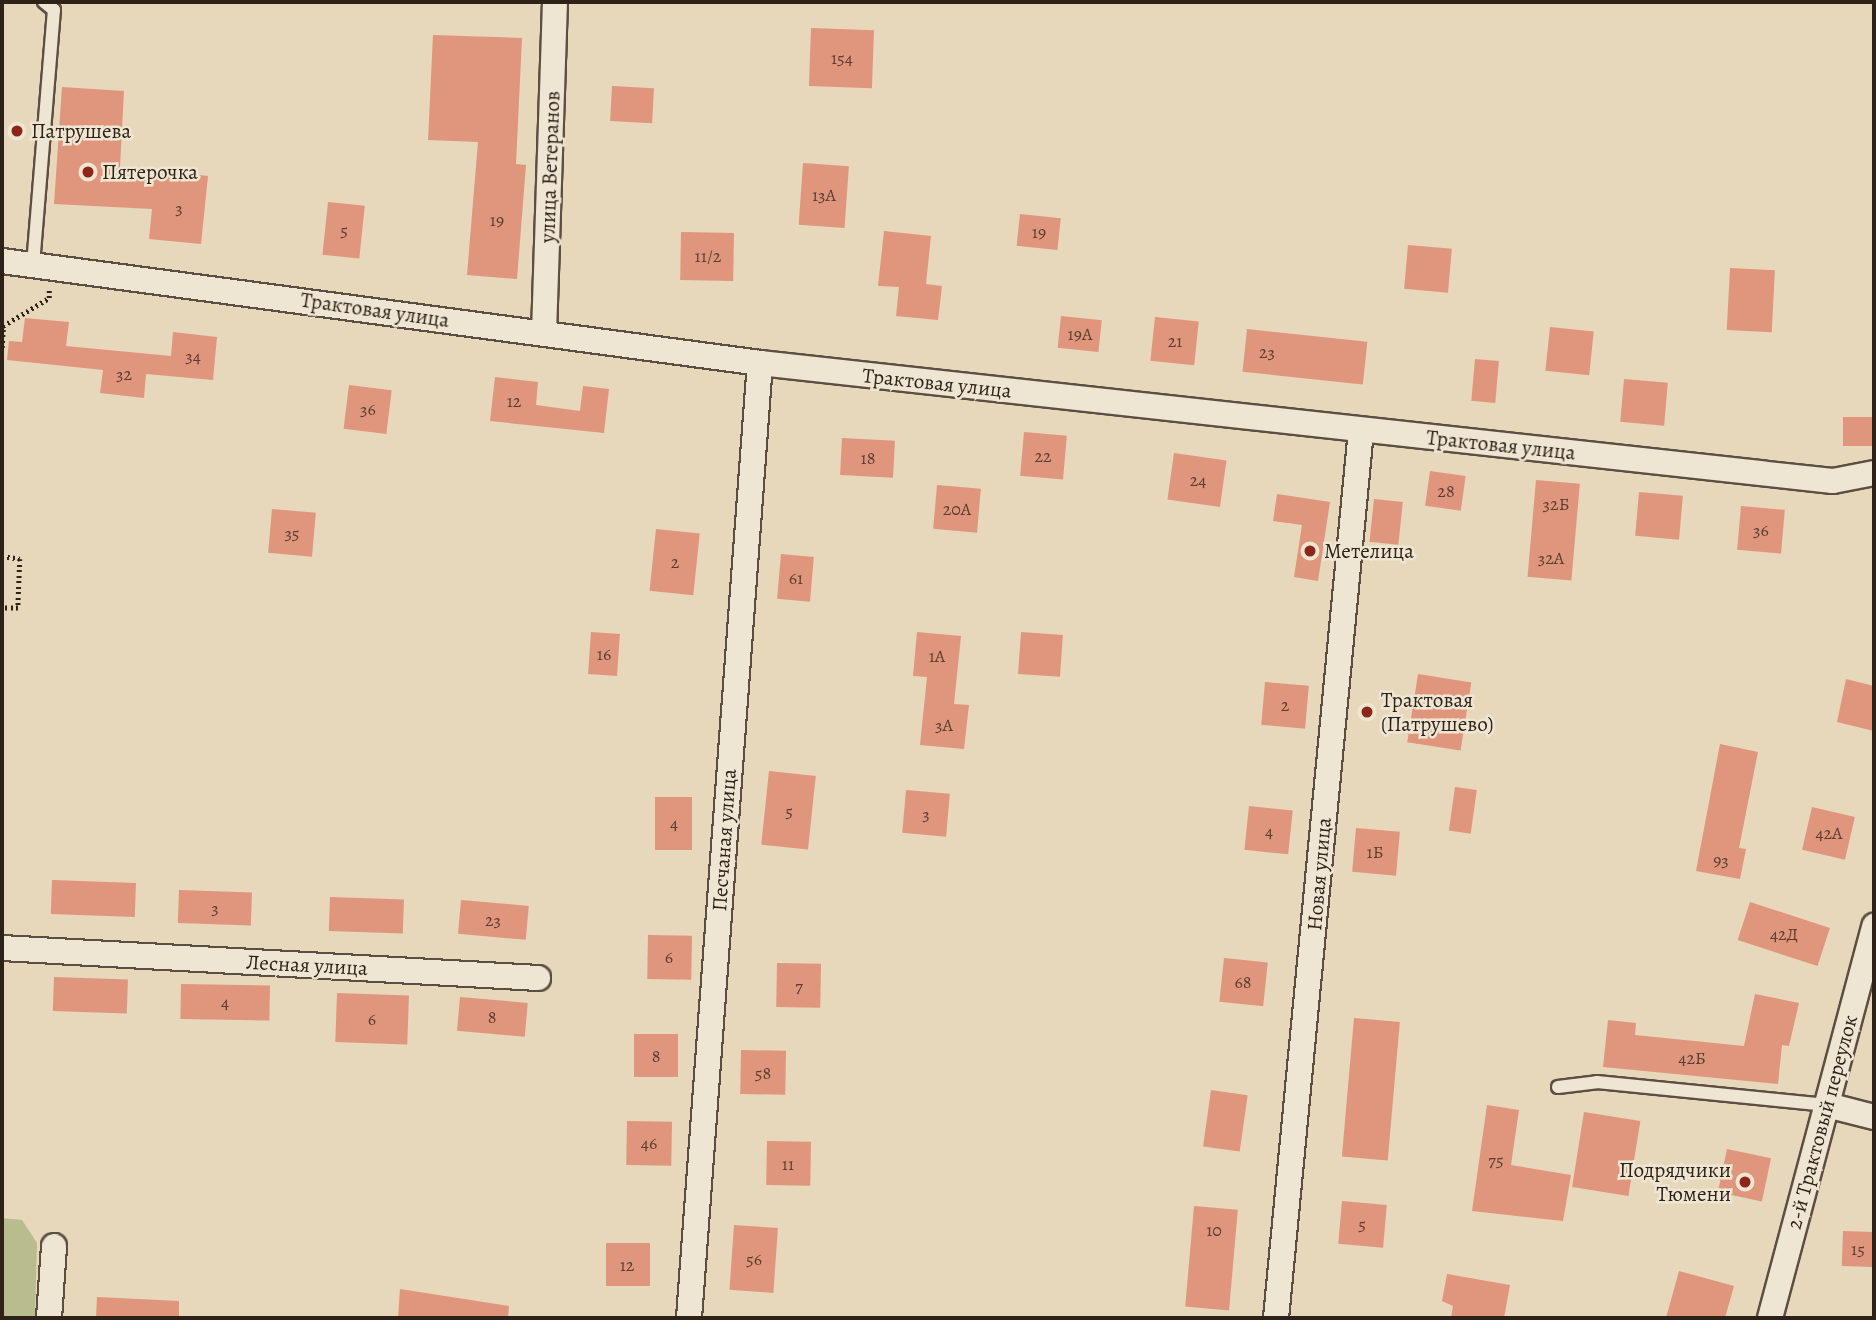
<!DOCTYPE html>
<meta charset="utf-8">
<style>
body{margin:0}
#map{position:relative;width:1876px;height:1320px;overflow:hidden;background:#e7d7bb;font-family:Alegreya,serif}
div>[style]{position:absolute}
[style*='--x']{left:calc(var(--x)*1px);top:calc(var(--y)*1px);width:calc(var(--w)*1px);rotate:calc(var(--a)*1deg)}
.green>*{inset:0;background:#b9bd8d}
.building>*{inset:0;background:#df967c;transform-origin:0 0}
.path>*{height:4.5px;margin-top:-2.25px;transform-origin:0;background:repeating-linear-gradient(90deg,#2e2218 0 2px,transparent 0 5.5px)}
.roads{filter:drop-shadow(2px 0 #5c4f41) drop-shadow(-2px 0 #5c4f41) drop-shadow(0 2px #5c4f41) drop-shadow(0 -2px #5c4f41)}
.lane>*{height:12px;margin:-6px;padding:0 6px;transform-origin:6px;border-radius:6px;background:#efe5d3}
.street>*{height:24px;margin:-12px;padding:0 12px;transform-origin:12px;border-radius:12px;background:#efe5d3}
.dots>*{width:19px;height:19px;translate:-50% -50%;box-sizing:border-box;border:4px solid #efe5d3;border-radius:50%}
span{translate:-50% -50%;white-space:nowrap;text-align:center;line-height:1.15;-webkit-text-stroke:5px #efe5d3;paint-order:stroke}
.number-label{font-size:18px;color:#5a3f31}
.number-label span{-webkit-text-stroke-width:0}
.poi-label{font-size:21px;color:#2e2218}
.left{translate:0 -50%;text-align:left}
.right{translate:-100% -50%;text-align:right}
.street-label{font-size:21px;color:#2e2218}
.frame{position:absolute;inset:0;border:4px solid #2e2218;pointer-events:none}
</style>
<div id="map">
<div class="green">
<i style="clip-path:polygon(2px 1218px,22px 1220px,37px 1243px,35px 1318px,2px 1318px)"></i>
</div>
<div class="building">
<i style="left:811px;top:28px;width:63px;height:58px;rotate:2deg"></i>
<i style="clip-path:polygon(433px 35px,522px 38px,516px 164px,526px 165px,517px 279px,467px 275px,478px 142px,428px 140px)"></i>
<i style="left:612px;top:86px;width:42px;height:35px;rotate:3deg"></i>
<i style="clip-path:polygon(62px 87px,124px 91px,120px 167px,208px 176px,201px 244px,149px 239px,152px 209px,54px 204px)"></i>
<i style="left:803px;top:163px;width:46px;height:62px;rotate:4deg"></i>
<i style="left:328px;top:202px;width:37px;height:53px;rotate:6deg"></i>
<i style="left:1020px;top:214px;width:41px;height:32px;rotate:6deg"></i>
<i style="clip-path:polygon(884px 231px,931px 236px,926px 284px,942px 286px,938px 320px,896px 316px,899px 287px,878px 286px)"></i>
<i style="left:681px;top:232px;width:53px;height:48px;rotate:1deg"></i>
<i style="left:1408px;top:245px;width:44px;height:44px;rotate:5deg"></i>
<i style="left:1730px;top:268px;width:45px;height:62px;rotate:3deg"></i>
<i style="left:1061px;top:316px;width:41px;height:32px;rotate:6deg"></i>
<i style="left:1155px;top:317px;width:44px;height:44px;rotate:6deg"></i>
<i style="clip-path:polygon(25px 318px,69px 322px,66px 346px,171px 356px,173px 332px,217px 337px,213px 380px,146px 374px,144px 398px,100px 393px,103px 370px,7px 360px,9px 341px,22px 342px)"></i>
<i style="left:1550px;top:327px;width:44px;height:44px;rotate:6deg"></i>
<i style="left:1247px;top:329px;width:121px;height:43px;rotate:6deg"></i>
<i style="left:1475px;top:359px;width:24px;height:42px;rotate:5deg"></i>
<i style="clip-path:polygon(495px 377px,538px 382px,536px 405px,580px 411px,583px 386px,609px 389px,604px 433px,490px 421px)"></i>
<i style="left:1624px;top:379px;width:44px;height:43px;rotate:5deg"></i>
<i style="left:349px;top:385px;width:43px;height:44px;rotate:7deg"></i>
<i style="left:1874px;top:417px;width:29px;height:31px;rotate:90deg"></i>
<i style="left:1024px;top:432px;width:43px;height:44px;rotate:5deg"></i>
<i style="left:842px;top:438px;width:53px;height:37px;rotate:3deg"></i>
<i style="left:1174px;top:453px;width:53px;height:47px;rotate:8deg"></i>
<i style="left:1430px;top:471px;width:36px;height:35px;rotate:8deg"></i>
<i style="left:1536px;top:480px;width:44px;height:97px;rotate:5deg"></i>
<i style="left:937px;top:485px;width:44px;height:44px;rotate:5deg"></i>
<i style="left:1639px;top:492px;width:44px;height:44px;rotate:5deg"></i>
<i style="clip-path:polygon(1277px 494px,1330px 502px,1318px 581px,1294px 577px,1302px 525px,1273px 521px)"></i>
<i style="left:1374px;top:499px;width:29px;height:43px;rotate:6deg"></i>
<i style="left:1741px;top:506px;width:44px;height:44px;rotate:5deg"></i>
<i style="left:272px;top:509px;width:44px;height:44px;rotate:5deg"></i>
<i style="left:656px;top:529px;width:44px;height:62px;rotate:6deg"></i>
<i style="left:781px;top:554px;width:33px;height:45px;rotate:5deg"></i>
<i style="left:591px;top:632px;width:29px;height:42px;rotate:4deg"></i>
<i style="clip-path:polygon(917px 632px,961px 636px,954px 704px,969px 705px,964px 749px,920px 745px,927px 677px,913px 676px)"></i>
<i style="left:1021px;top:632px;width:42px;height:42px;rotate:4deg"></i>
<i style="left:1418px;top:674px;width:54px;height:69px;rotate:9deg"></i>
<i style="clip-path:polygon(1846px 679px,1874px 686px,1874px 731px,1837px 722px)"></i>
<i style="left:1265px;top:682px;width:44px;height:43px;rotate:5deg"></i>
<i style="clip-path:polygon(1720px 744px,1758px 752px,1739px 848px,1746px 849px,1740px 879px,1696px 871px)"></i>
<i style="left:769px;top:771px;width:47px;height:74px;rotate:6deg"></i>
<i style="left:1455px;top:787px;width:22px;height:44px;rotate:8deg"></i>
<i style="left:906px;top:790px;width:44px;height:43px;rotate:5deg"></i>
<i style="left:655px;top:797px;width:37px;height:53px"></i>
<i style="left:1249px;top:806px;width:44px;height:44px;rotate:6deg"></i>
<i style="left:1812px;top:807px;width:44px;height:44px;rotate:13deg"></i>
<i style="left:1356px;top:828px;width:44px;height:44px;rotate:5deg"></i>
<i style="left:52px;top:880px;width:84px;height:34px;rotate:2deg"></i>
<i style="left:179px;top:890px;width:73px;height:33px;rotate:2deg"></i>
<i style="left:330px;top:897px;width:74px;height:34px;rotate:2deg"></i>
<i style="left:461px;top:900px;width:68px;height:34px;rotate:5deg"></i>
<i style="left:1750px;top:902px;width:84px;height:40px;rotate:18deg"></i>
<i style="left:648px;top:935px;width:44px;height:44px;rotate:1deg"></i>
<i style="left:1224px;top:958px;width:44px;height:44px;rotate:6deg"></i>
<i style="left:777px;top:963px;width:44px;height:44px;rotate:1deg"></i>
<i style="left:54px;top:977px;width:74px;height:34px;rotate:2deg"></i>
<i style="left:181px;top:984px;width:89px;height:35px;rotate:1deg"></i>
<i style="left:337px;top:993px;width:72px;height:49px;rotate:2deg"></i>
<i style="clip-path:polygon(1755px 994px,1799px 1003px,1789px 1046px,1782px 1045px,1778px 1084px,1603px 1067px,1608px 1020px,1636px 1023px,1635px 1035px,1744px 1046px)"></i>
<i style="left:460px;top:997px;width:68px;height:34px;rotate:5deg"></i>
<i style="left:1354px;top:1018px;width:46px;height:139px;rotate:5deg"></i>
<i style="left:634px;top:1034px;width:44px;height:43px"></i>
<i style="left:741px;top:1050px;width:45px;height:44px;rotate:1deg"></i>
<i style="left:1211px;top:1090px;width:37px;height:57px;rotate:8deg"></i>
<i style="clip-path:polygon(1487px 1105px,1519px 1110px,1511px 1165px,1571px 1175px,1563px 1221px,1472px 1211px)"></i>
<i style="left:1584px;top:1112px;width:57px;height:76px;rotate:9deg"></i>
<i style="left:627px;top:1121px;width:45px;height:44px;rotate:1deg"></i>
<i style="left:767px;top:1141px;width:44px;height:44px;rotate:1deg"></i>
<i style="left:1727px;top:1149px;width:45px;height:44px;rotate:12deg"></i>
<i style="left:1342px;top:1201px;width:45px;height:43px;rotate:5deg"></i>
<i style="left:1194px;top:1206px;width:44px;height:101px;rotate:5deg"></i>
<i style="left:734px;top:1225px;width:44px;height:65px;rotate:4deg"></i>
<i style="left:1843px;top:1231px;width:31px;height:35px;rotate:2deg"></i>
<i style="left:606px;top:1243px;width:44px;height:43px"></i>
<i style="clip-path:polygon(1679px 1271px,1734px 1286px,1725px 1318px,1666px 1318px)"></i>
<i style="clip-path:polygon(1447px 1274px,1510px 1285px,1504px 1318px,1451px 1318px,1453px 1306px,1442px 1301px)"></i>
<i style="clip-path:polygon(400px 1289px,509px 1306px,508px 1318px,398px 1318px)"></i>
<i style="clip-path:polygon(97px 1297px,179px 1301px,179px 1318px,96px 1318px)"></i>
</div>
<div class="path">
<i style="--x:2;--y:348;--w:22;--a:-87"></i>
<i style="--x:3;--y:326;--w:54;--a:-31.3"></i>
<i style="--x:49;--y:298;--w:8;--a:-90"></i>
<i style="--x:2;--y:556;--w:18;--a:9"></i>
<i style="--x:20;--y:559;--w:49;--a:92.3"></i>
<i style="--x:18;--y:608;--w:16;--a:180"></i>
</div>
<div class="roads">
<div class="lane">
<i style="--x:33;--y:265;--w:256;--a:-85.3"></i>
<i style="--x:54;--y:10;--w:13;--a:-141"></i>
<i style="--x:1558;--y:1087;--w:39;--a:-7"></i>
<i style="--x:1597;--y:1082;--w:231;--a:5.7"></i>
</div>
<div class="street">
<i style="--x:2;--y:261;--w:765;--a:7.66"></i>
<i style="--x:760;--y:363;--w:1079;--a:6.28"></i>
<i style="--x:1833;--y:481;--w:42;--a:-11"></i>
<i style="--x:544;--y:333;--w:331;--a:-88.1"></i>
<i style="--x:2;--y:948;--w:537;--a:3.2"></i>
<i style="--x:1827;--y:1105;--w:49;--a:14.3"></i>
<i style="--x:49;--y:1318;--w:72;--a:-86"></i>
<i style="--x:689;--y:1318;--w:958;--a:-85.75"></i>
<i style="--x:1276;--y:1318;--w:892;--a:-84.53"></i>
<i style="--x:1770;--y:1318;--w:406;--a:-75.1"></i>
</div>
</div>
<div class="dots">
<i style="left:17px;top:131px;background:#8f2418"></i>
<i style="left:88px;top:172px;background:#8f2418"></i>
<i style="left:1310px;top:551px;background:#8f2418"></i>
<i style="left:1367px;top:712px;background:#8f2418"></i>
<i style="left:1745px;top:1182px;background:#8f2418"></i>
</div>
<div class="number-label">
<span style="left:842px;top:58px">154</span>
<span style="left:824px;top:195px">13А</span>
<span style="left:179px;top:208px">3</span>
<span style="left:497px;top:220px">19</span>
<span style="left:344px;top:230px">5</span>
<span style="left:1039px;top:232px">19</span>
<span style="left:708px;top:256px">11/2</span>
<span style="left:1080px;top:334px">19А</span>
<span style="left:1175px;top:341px">21</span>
<span style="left:1267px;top:352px">23</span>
<span style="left:193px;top:356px">34</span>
<span style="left:124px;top:374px">32</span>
<span style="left:514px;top:401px">12</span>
<span style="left:368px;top:409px">36</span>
<span style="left:1043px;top:456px">22</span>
<span style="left:868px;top:458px">18</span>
<span style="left:1198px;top:480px">24</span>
<span style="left:1446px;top:491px">28</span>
<span style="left:1556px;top:504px">32Б</span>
<span style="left:957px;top:509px">20А</span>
<span style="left:1761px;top:530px">36</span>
<span style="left:292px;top:533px">35</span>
<span style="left:1551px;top:558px">32А</span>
<span style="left:675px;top:562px">2</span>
<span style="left:796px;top:578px">61</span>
<span style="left:604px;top:654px">16</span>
<span style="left:937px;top:656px">1А</span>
<span style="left:1285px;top:705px">2</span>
<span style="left:944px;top:725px">3А</span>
<span style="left:789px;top:811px">5</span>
<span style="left:926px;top:814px">3</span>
<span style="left:674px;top:823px">4</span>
<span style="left:1269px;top:831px">4</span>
<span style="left:1829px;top:833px">42А</span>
<span style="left:1375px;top:852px">1Б</span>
<span style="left:1721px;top:860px">93</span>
<span style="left:215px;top:908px">3</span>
<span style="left:493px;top:920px">23</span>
<span style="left:1784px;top:934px">42Д</span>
<span style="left:669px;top:957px">6</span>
<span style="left:1243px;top:982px">68</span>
<span style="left:799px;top:986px">7</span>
<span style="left:225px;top:1002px">4</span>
<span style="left:492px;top:1017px">8</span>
<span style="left:372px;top:1019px">6</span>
<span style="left:656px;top:1056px">8</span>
<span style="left:1692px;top:1058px">42Б</span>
<span style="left:763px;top:1073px">58</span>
<span style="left:649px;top:1143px">46</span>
<span style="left:1496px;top:1160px">75</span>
<span style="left:788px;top:1164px">11</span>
<span style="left:1362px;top:1224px">5</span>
<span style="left:1214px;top:1230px">10</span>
<span style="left:1858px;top:1249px">15</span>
<span style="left:754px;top:1259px">56</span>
<span style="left:627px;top:1265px">12</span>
</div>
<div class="poi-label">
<span class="left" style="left:31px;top:131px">Патрушева</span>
<span class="left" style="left:102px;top:172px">Пятерочка</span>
<span class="left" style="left:1324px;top:551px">Метелица</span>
<span class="left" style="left:1381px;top:712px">Трактовая<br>(Патрушево)</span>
<span class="right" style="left:1731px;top:1182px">Подрядчики<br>Тюмени</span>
</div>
<div class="street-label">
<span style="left:550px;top:167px;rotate:-88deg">улица Ветеранов</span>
<span style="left:375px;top:310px;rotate:8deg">Трактовая улица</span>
<span style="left:937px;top:383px;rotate:6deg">Трактовая улица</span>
<span style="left:1501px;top:445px;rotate:6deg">Трактовая улица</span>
<span style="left:724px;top:840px;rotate:-86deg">Песчаная улица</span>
<span style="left:1319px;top:874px;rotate:-85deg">Новая улица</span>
<span style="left:307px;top:965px;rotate:3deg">Лесная улица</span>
<span style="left:1822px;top:1122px;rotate:-75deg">2-й Трактовый переулок</span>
</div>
<div class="frame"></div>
</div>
